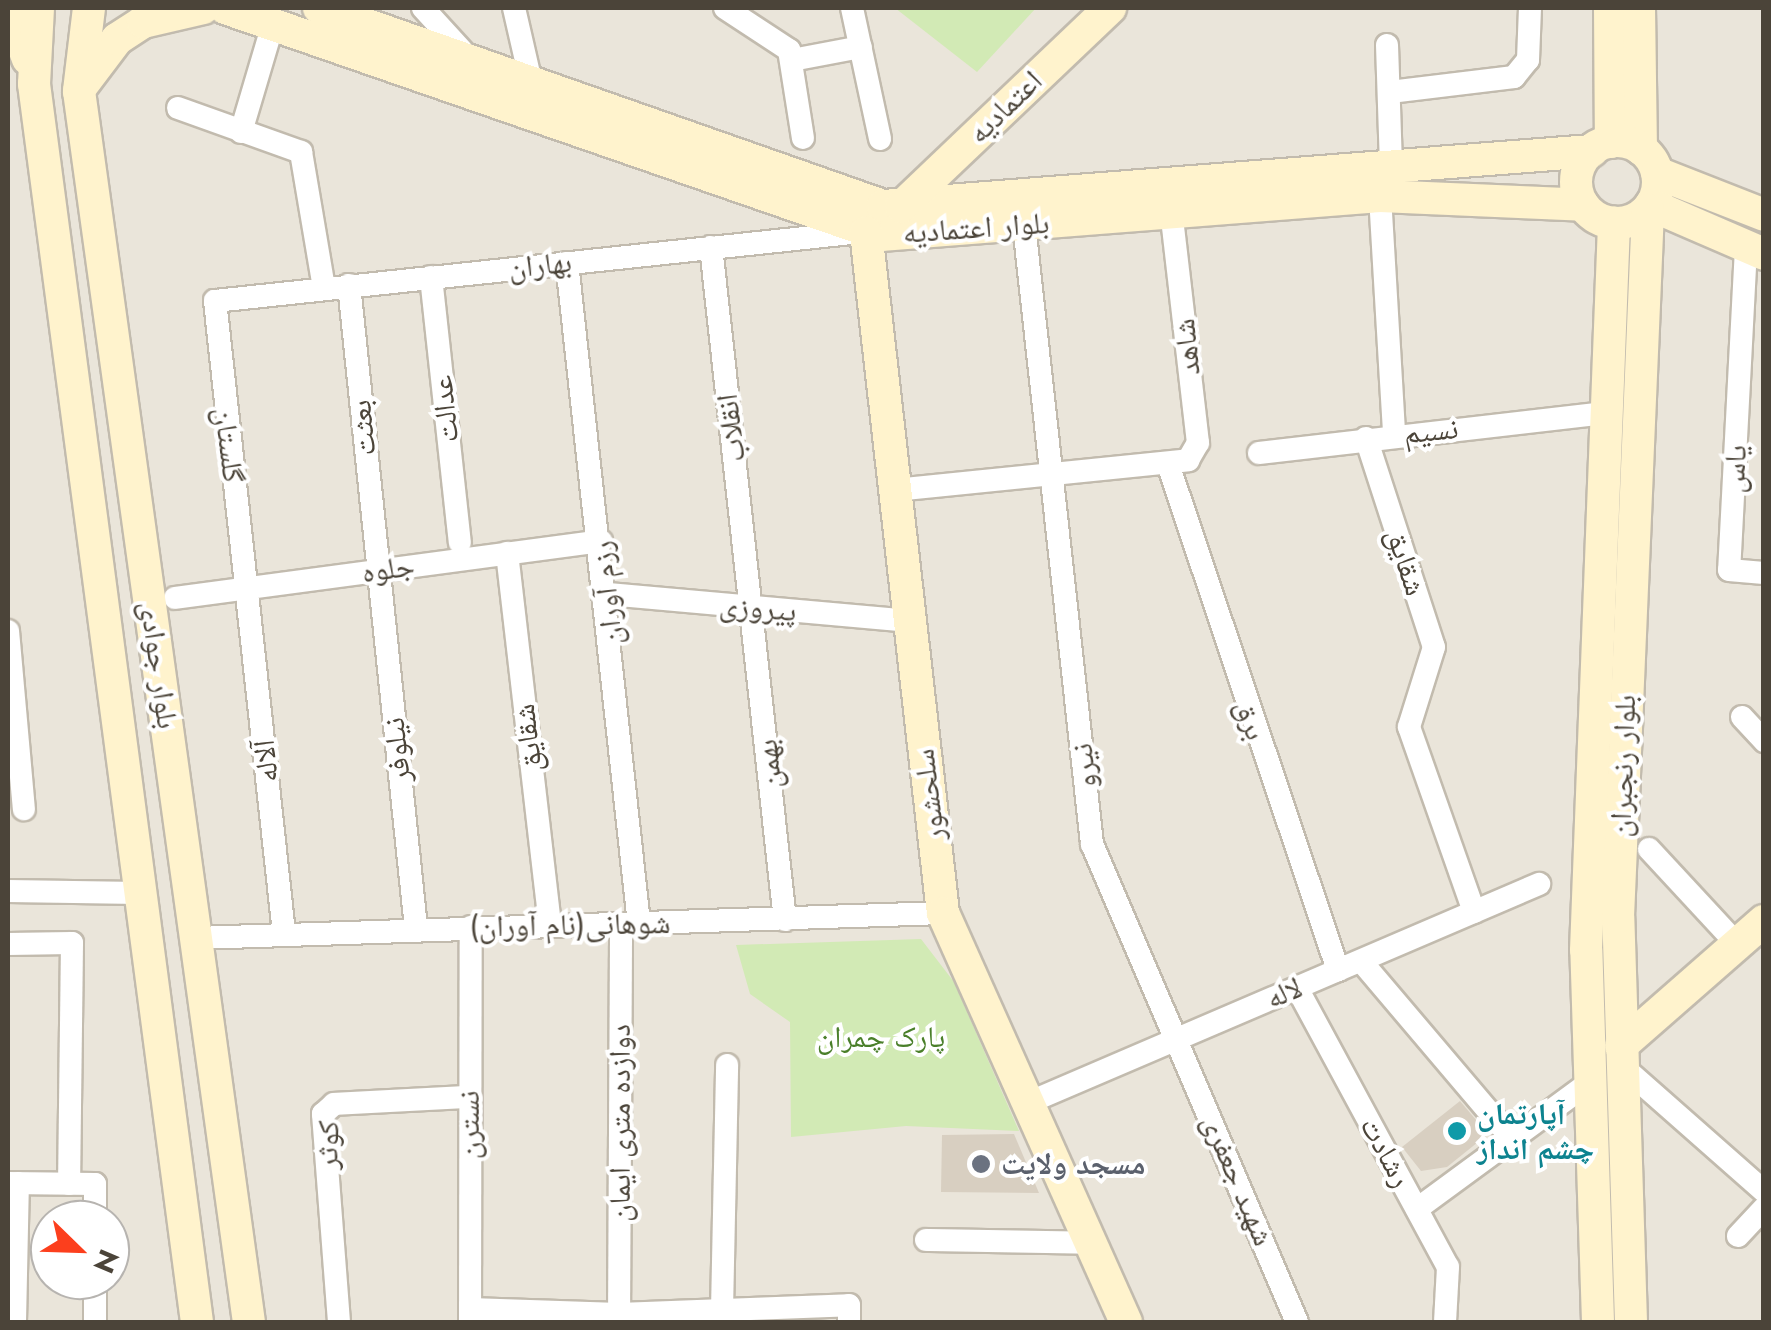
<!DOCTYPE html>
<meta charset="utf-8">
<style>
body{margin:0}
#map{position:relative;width:1771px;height:1330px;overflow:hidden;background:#f6f3ec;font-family:Jost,"Noto Naskh Arabic",sans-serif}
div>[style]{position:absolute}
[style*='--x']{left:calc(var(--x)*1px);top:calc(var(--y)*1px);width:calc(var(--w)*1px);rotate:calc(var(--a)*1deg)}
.residential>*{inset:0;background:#eae5da}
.green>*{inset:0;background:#d2eab5}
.building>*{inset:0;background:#d8cfc1}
.roads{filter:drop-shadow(2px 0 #c2bbae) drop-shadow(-2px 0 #c2bbae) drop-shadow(0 2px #c2bbae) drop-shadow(0 -2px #c2bbae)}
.street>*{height:22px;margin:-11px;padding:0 11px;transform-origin:11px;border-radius:11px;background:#fff}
.secondary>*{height:32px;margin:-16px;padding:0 16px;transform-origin:16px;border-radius:16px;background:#fff3cd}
.secondary>.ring{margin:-16px;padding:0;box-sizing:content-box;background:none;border:32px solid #fff3cd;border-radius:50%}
.dots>*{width:28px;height:28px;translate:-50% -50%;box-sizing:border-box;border:5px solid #fff;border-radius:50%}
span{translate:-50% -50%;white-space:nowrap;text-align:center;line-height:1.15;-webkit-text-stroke:8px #fff;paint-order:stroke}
.street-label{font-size:30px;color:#4b4439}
.park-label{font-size:30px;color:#4a7f2a}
.culture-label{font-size:30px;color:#0d838f;font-weight:700}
.left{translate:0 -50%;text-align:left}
.worship-label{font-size:30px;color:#5b616d;font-weight:700}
.frame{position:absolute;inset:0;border:10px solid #4b4439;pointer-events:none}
.north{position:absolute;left:30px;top:1200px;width:100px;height:100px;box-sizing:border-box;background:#fff;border:2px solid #b7b4b0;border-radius:50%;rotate:113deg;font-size:28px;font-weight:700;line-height:40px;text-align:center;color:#4b4439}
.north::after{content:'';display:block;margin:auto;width:35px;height:45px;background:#fc3f1d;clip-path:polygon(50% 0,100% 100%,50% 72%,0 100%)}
</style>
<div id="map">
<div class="residential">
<i style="clip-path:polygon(evenodd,8px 8px,1763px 8px,1763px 1322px,8px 1322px,8px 8px,50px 1220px,110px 1220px,110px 1280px,50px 1280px,50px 1220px)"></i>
</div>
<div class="green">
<i style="clip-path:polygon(895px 8px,1036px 8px,977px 72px)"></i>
<i style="clip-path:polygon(921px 939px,954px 982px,1019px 1131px,906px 1126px,791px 1137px,790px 1022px,750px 994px,736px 945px)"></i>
</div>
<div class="building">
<i style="clip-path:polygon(1460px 1101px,1488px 1134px,1447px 1167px,1421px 1171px,1402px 1147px)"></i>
<i style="clip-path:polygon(1014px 1134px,1039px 1193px,941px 1192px,942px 1135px)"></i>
</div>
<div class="roads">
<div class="street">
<i style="--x:423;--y:8;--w:65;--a:47.5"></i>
<i style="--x:514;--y:8;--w:72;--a:77.1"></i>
<i style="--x:725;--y:8;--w:77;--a:33.3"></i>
<i style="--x:789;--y:50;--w:89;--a:81"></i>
<i style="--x:852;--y:8;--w:134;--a:77.9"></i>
<i style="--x:1387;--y:45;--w:118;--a:88.1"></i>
<i style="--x:792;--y:60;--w:70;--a:-10.7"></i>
<i style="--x:1390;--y:92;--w:125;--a:-6.9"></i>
<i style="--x:1514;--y:77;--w:22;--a:-51"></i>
<i style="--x:1528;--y:60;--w:52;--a:-87.8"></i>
<i style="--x:178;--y:108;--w:131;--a:19.7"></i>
<i style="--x:301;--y:152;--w:138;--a:80.4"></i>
<i style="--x:241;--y:132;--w:113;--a:-73.5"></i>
<i style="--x:1380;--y:196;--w:238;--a:86.6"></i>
<i style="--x:1024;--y:225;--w:623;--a:83.73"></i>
<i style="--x:1092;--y:844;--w:520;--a:66.79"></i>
<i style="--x:711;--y:247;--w:677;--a:83.73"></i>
<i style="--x:1746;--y:248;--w:322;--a:93"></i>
<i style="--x:1729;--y:570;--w:35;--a:5"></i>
<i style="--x:567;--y:263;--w:665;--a:83.78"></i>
<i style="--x:431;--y:277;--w:267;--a:83.8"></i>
<i style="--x:349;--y:285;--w:646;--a:84.05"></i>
<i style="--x:1366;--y:438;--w:220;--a:72"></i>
<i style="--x:1434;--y:647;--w:84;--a:107.4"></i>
<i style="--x:1409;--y:727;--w:196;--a:70.6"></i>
<i style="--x:1259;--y:453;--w:346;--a:-6.6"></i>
<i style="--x:1169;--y:467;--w:531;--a:71.43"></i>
<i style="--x:895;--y:490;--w:295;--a:-5.8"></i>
<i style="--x:1188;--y:460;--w:20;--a:-60"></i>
<i style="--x:1198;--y:443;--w:234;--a:-96.6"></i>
<i style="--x:507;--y:553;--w:372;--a:83.4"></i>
<i style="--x:608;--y:594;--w:301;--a:5.1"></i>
<i style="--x:175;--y:598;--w:430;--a:-7.6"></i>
<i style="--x:8;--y:631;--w:179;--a:84.9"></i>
<i style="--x:1742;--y:717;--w:33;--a:47"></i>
<i style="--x:1649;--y:849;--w:128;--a:47.2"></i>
<i style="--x:8;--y:891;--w:131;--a:0.9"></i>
<i style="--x:284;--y:933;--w:636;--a:-96.23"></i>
<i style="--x:215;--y:301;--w:650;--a:-6.1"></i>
<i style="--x:197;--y:938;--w:746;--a:-1.92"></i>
<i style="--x:8;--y:944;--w:64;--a:-0.9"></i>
<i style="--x:72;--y:943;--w:241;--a:90.7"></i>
<i style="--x:1361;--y:961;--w:233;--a:49.7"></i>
<i style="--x:1297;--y:988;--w:317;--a:61.6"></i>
<i style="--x:1448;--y:1267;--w:55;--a:93.1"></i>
<i style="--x:1622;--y:1066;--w:189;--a:41.4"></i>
<i style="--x:1030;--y:1102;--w:554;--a:-23.19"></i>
<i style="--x:8;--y:1183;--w:87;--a:0.7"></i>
<i style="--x:95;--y:1184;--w:36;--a:90"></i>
<i style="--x:1417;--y:1209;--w:211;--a:-36.3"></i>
<i style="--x:1738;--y:1236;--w:38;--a:-47"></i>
<i style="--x:926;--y:1240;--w:167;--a:1"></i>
<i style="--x:95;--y:1280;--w:42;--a:90"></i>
<i style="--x:470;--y:1309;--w:149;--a:1.9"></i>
<i style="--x:619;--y:1314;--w:230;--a:-2.2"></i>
<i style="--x:849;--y:1305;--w:17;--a:90"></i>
<i style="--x:722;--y:1310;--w:245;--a:-88.8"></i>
<i style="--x:15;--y:1322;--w:139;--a:-88.8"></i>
<i style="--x:339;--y:1322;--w:209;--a:-94.4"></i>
<i style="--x:323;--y:1114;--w:15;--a:-42"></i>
<i style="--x:334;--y:1104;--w:135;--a:-3"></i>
<i style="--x:470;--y:1322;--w:395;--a:-89.9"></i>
<i style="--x:619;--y:1322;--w:398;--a:-89.7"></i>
</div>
<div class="secondary">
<i style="--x:9;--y:8;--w:54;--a:69.6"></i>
<i style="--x:38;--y:8;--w:76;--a:93"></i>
<i style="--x:34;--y:84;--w:1249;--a:82.5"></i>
<i style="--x:89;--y:8;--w:84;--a:96.9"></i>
<i style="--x:79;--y:91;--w:1243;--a:82.14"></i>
<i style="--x:225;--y:8;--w:694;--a:19.09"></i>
<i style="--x:881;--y:235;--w:501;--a:-4.47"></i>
<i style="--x:1380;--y:196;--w:203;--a:2.5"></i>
<i style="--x:319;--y:8;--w:598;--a:19.34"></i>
<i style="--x:883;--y:206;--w:711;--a:-4.44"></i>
<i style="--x:1610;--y:8;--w:134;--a:89.6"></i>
<i style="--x:1639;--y:8;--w:141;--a:89.2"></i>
<i style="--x:81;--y:87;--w:60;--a:-53.1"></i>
<i style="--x:117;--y:39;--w:31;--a:-33"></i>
<i style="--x:143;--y:22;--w:62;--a:-13.1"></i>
<i class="ring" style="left:1576px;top:141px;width:50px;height:50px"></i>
<i style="--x:1657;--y:173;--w:115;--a:21.4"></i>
<i style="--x:1651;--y:205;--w:123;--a:23.4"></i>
<i style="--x:901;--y:207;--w:289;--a:-43.6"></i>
<i style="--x:866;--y:232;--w:685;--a:83.55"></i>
<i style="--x:943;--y:913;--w:448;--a:65.9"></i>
<i style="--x:1621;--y:1046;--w:190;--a:-41.2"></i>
<i style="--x:1598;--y:1322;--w:372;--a:-91.8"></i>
<i style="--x:1586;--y:950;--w:728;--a:-87.79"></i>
<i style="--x:1631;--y:1322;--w:405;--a:-91.8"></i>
<i style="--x:1618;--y:917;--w:708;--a:-87.57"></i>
</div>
</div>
<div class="dots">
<i style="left:1457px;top:1131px;background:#0f9aa8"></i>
<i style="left:981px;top:1164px;background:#6b7280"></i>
</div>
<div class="street-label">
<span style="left:1005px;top:107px;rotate:-44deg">اعتمادیه</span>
<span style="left:976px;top:228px;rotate:-4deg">بلوار اعتمادیه</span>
<span style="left:540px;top:265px;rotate:-6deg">بهاران</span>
<span style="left:1187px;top:347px;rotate:-96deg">شاهد</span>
<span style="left:445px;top:409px;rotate:-96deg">عدالت</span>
<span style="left:363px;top:428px;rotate:-96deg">بعثت</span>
<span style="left:731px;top:428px;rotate:-97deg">انقلاب</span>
<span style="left:1431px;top:431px;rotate:-6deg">نسیم</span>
<span style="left:229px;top:445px;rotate:83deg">گلستان</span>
<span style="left:1735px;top:469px;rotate:-87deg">یاس</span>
<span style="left:1406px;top:562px;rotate:72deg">شقایق</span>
<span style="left:388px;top:569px;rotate:-8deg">جلوه</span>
<span style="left:607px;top:593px;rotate:-96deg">رزم آوران</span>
<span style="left:758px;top:608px;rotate:5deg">پیروزی</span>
<span style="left:159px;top:665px;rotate:82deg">بلوار جوادی</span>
<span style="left:1251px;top:720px;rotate:72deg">برق</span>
<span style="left:528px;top:738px;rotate:-97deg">شقایق</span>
<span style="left:397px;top:750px;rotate:-96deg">نیلوفر</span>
<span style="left:266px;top:761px;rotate:-96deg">آلاله</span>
<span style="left:769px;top:764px;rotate:-96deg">بهمن</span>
<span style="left:1084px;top:766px;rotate:-96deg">نیرو</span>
<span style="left:1623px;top:766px;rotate:-88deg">بلوار رنجبران</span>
<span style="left:929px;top:795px;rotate:-97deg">سلحشور</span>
<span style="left:570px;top:925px;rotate:-1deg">شوهانی(نام آوران)</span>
<span style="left:1284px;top:993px;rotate:-23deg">لاله</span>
<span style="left:620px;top:1123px;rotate:-90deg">دوازده متری ایمان</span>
<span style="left:469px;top:1125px;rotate:-90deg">نسترن</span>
<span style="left:328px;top:1145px;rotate:-88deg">کوثر</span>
<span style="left:1386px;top:1152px;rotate:61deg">رشادت</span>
<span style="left:1238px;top:1180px;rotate:67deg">شهید جعفری</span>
</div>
<div class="park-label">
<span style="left:881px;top:1037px">پارک چمران</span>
</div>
<div class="culture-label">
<span class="left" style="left:1477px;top:1131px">آپارتمان<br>چشم انداز</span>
</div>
<div class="worship-label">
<span class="left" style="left:1001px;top:1164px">مسجد ولایت</span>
</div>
<div class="frame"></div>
<div class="north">N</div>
</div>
